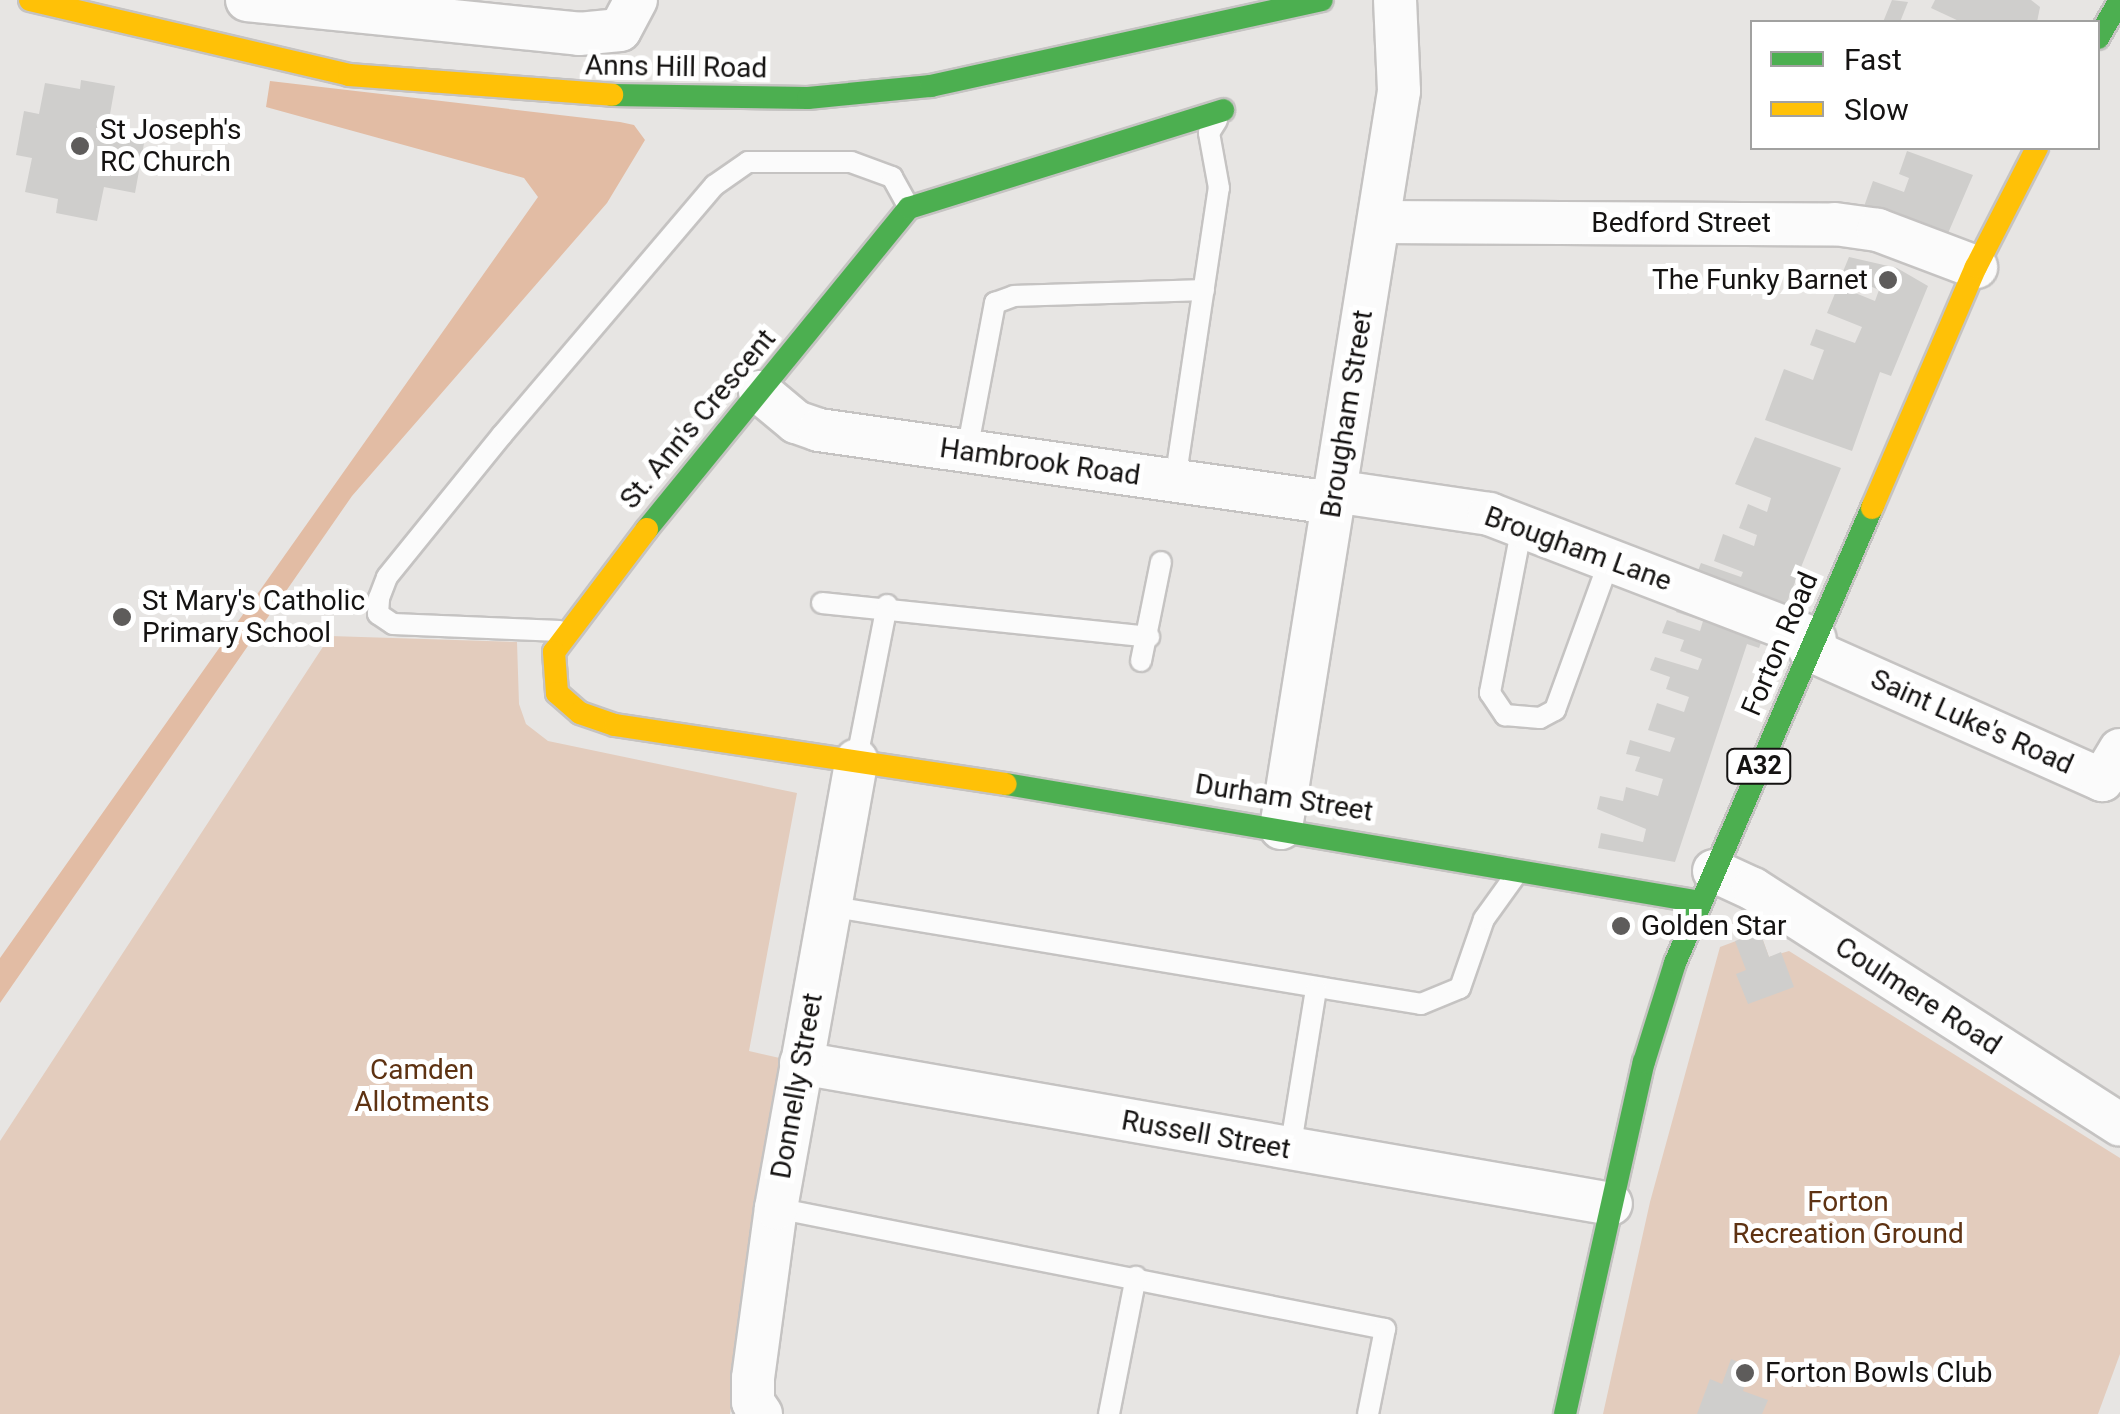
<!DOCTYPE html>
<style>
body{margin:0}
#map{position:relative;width:2120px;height:1414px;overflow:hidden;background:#e7e5e3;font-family:Roboto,sans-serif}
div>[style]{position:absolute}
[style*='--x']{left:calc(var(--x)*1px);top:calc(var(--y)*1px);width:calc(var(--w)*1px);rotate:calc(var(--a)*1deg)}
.green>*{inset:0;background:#e3ccbd}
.forest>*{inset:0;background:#e2bca4}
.building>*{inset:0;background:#cfcecc}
.roads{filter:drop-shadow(2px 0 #c5c3c2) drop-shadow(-2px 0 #c5c3c2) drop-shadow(0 2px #c5c3c2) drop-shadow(0 -2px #c5c3c2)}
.lane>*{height:20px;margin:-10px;padding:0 10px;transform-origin:10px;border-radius:10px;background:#fbfbfb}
.street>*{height:42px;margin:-21px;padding:0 21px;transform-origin:21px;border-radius:21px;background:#fbfbfb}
.fast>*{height:22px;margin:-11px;padding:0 11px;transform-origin:11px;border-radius:11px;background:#4caf50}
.slow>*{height:22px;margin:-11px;padding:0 11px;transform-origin:11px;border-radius:11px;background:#ffc107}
.dots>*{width:28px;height:28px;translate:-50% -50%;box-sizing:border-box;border:5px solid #fff;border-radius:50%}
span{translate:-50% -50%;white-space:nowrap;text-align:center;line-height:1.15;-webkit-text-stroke:10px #fff;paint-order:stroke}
.shield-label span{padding:2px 8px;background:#fff;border:2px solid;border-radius:8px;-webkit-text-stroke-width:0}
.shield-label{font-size:25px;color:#151312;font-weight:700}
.street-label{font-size:28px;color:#151312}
.poi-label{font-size:28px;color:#151312}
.left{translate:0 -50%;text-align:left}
.right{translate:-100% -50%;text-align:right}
.park-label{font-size:28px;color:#5e3212}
.legend{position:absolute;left:1750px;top:20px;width:350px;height:130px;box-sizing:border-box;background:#fff;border:2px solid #a1a1a0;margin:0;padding:12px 18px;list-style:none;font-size:30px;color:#151312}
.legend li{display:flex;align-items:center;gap:20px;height:50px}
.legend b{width:50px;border:2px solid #a1a1a0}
</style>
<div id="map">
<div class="green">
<i style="clip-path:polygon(330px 636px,517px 642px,519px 704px,526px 724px,548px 741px,797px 793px,749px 1051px,784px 1059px,730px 1414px,0 1414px,0 1141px)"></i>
<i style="clip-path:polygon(1760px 932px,1769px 957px,1789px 951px,2120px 1158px,2120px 1354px,2098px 1414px,1603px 1414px,1650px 1202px,1720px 947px)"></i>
</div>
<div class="forest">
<i style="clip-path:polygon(270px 81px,620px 122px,634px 125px,645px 140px,607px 203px,352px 496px,0 1003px,0 958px,538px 197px,524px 178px,266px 107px)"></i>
</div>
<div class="building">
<i style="clip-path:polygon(1892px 0,1908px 2px,1900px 22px,1883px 22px)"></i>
<i style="clip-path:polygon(1935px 0,2031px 0,2040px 7px,2037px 22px,1961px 22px,1931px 8px)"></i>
<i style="clip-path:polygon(81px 80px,115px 86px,107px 131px,145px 138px,135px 193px,104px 187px,97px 221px,56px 213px,58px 199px,25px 192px,32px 158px,16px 155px,24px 111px,39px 114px,45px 83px,80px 89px)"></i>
<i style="clip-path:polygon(1907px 151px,1973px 175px,1943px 245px,1861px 215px,1873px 181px,1904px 192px,1909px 178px,1899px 174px)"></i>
<i style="clip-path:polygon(1849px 257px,1897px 268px,1928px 286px,1891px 376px,1880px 372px,1852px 451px,1765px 420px,1784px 369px,1813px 380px,1824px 350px,1810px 345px,1816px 329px,1855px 343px,1862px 327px,1827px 313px,1838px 286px,1875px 301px,1879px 290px,1842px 274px)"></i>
<i style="clip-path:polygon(1755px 437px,1841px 468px,1783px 612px,1694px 581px,1701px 563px,1741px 577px,1743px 572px,1714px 561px,1723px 534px,1754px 546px,1757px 535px,1739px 528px,1748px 504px,1767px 512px,1771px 498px,1735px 484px)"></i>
<i style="clip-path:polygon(1681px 599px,1766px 629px,1759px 648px,1747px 644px,1675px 862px,1598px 848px,1601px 833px,1643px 842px,1646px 829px,1597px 809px,1600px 796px,1623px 801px,1626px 787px,1658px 796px,1663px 779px,1635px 771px,1640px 757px,1626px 754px,1630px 740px,1670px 752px,1675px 738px,1648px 730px,1657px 703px,1684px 712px,1689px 697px,1666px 689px,1670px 677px,1650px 670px,1655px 657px,1698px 670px,1702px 659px,1680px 651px,1684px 640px,1662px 633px,1667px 620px,1700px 631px,1703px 621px,1676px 612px)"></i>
<i style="clip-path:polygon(1760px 932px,1769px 957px,1781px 952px,1794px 987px,1748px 1004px,1736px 974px,1746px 970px,1735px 941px)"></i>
<i style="clip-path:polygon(1731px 1359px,1751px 1367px,1743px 1391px,1768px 1400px,1762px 1414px,1697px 1414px,1710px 1379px,1722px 1384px)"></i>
</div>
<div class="roads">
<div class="lane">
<i style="--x:967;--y:451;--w:151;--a:-79.3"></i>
<i style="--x:995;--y:303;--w:20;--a:-20"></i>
<i style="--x:1014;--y:296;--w:190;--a:-1.8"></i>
<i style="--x:1175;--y:481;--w:296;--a:-81.5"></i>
<i style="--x:1219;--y:188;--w:56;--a:-100.3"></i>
<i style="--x:1209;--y:133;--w:15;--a:-58"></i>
<i style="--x:1523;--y:521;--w:175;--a:100.9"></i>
<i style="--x:1490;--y:693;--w:27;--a:56"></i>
<i style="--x:1505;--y:715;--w:35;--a:5"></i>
<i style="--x:1540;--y:718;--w:17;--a:-28"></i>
<i style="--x:1555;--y:710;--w:161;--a:-70"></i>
<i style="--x:822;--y:603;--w:329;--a:5.9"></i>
<i style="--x:560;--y:631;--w:167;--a:-177.6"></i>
<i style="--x:393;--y:624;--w:18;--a:-146"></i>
<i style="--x:378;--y:614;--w:16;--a:-86"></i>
<i style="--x:379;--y:598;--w:22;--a:-69"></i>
<i style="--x:387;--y:577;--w:183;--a:-51"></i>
<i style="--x:502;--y:435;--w:328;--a:-49.6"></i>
<i style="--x:715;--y:185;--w:40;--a:-34.9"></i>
<i style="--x:748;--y:162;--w:103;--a:0"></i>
<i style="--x:851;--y:162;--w:44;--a:20.1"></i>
<i style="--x:892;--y:177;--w:33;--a:61"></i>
<i style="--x:1141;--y:661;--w:101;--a:-78.6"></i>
<i style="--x:857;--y:758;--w:156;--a:-78.9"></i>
<i style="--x:828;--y:906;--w:601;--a:9.38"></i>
<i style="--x:1421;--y:1004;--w:42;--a:-22.3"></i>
<i style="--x:1460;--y:988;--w:73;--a:-70.8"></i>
<i style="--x:1484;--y:919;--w:57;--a:-54.3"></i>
<i style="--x:1290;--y:1150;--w:162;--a:-80.8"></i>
<i style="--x:776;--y:1208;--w:621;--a:11.24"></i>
<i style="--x:1385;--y:1329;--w:87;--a:101.3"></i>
<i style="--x:1109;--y:1414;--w:140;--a:-78.9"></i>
</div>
<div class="street">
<i style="--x:247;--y:0;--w:334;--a:5.8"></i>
<i style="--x:579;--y:34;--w:41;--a:-5.6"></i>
<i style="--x:620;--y:30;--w:34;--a:-62"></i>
<i style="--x:1379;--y:222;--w:456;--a:0.3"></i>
<i style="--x:1835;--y:224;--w:43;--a:7.9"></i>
<i style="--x:1878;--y:230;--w:105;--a:20.7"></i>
<i style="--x:760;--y:392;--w:47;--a:39.8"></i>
<i style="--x:796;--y:422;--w:24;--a:19"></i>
<i style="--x:819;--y:430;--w:518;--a:8.1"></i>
<i style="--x:1334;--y:491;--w:157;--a:8.4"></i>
<i style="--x:1489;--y:514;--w:349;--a:21"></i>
<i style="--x:1810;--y:650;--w:320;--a:24"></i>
<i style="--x:2102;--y:780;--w:35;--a:-59"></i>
<i style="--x:1281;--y:828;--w:746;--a:-80.9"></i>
<i style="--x:1399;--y:91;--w:91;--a:-92.5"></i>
<i style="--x:1714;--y:871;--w:43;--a:24.8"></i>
<i style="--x:1753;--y:889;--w:436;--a:32.7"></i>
<i style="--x:801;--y:1063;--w:822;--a:9.87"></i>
<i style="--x:761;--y:1414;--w:14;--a:-124"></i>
<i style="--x:753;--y:1402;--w:24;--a:-90"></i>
<i style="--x:753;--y:1378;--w:172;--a:-82.3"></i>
<i style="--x:776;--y:1208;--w:455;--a:-79.8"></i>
</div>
<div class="fast">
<i style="--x:2098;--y:38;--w:44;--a:-59.9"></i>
<i style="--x:612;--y:95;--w:196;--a:0.9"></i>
<i style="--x:808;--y:98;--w:124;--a:-5.6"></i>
<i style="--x:931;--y:86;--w:400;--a:-12.4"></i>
<i style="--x:647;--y:529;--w:414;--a:-50.8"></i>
<i style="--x:909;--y:208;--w:329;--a:-17.3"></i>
<i style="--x:1006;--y:784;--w:705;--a:9.64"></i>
<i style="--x:1565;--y:1414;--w:361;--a:-77.4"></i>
<i style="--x:1644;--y:1062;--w:104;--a:-72.6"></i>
<i style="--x:1675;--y:963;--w:496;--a:-66.6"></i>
</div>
<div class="slow">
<i style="--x:30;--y:0;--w:328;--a:13.2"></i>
<i style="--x:349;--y:75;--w:264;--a:4.3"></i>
<i style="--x:1872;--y:508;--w:262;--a:-66.7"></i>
<i style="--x:1976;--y:267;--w:134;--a:-62.9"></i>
<i style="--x:647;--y:529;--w:154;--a:127.1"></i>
<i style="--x:554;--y:652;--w:41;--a:85.8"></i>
<i style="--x:557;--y:693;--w:30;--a:41"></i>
<i style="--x:580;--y:713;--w:37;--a:19"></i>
<i style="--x:615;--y:725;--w:395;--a:8.6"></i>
</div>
</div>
<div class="dots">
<i style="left:80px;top:146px;background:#5e5c5b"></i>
<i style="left:1888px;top:280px;background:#5e5c5b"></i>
<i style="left:122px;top:617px;background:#5e5c5b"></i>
<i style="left:1621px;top:926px;background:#5e5c5b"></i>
<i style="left:1745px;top:1373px;background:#5e5c5b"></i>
</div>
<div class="shield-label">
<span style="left:1759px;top:766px">A32</span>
</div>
<div class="street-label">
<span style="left:676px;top:67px;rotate:1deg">Anns Hill Road</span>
<span style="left:1681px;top:223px">Bedford Street</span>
<span style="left:1347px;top:414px;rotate:-81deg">Brougham Street</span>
<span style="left:698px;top:419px;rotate:-50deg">St. Ann's Crescent</span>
<span style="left:1040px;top:462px;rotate:8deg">Hambrook Road</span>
<span style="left:1578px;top:549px;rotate:20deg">Brougham Lane</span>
<span style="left:1780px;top:644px;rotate:-67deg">Forton Road</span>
<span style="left:1972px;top:722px;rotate:24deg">Saint Luke's Road</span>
<span style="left:1284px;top:798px;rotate:9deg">Durham Street</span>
<span style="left:1918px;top:996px;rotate:33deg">Coulmere Road</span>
<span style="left:797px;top:1086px;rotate:-80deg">Donnelly Street</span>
<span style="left:1206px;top:1135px;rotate:10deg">Russell Street</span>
</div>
<div class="poi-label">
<span class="left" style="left:100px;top:146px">St Joseph's<br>RC Church</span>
<span class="right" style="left:1868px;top:280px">The Funky Barnet</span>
<span class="left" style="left:142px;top:617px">St Mary's Catholic<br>Primary School</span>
<span class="left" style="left:1641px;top:926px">Golden Star</span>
<span class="left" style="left:1765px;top:1373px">Forton Bowls Club</span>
</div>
<div class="park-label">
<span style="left:422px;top:1086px">Camden<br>Allotments</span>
<span style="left:1848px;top:1218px">Forton<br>Recreation Ground</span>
</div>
<ul class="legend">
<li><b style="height:12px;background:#4caf50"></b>Fast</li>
<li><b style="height:12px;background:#ffc107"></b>Slow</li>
</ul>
</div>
